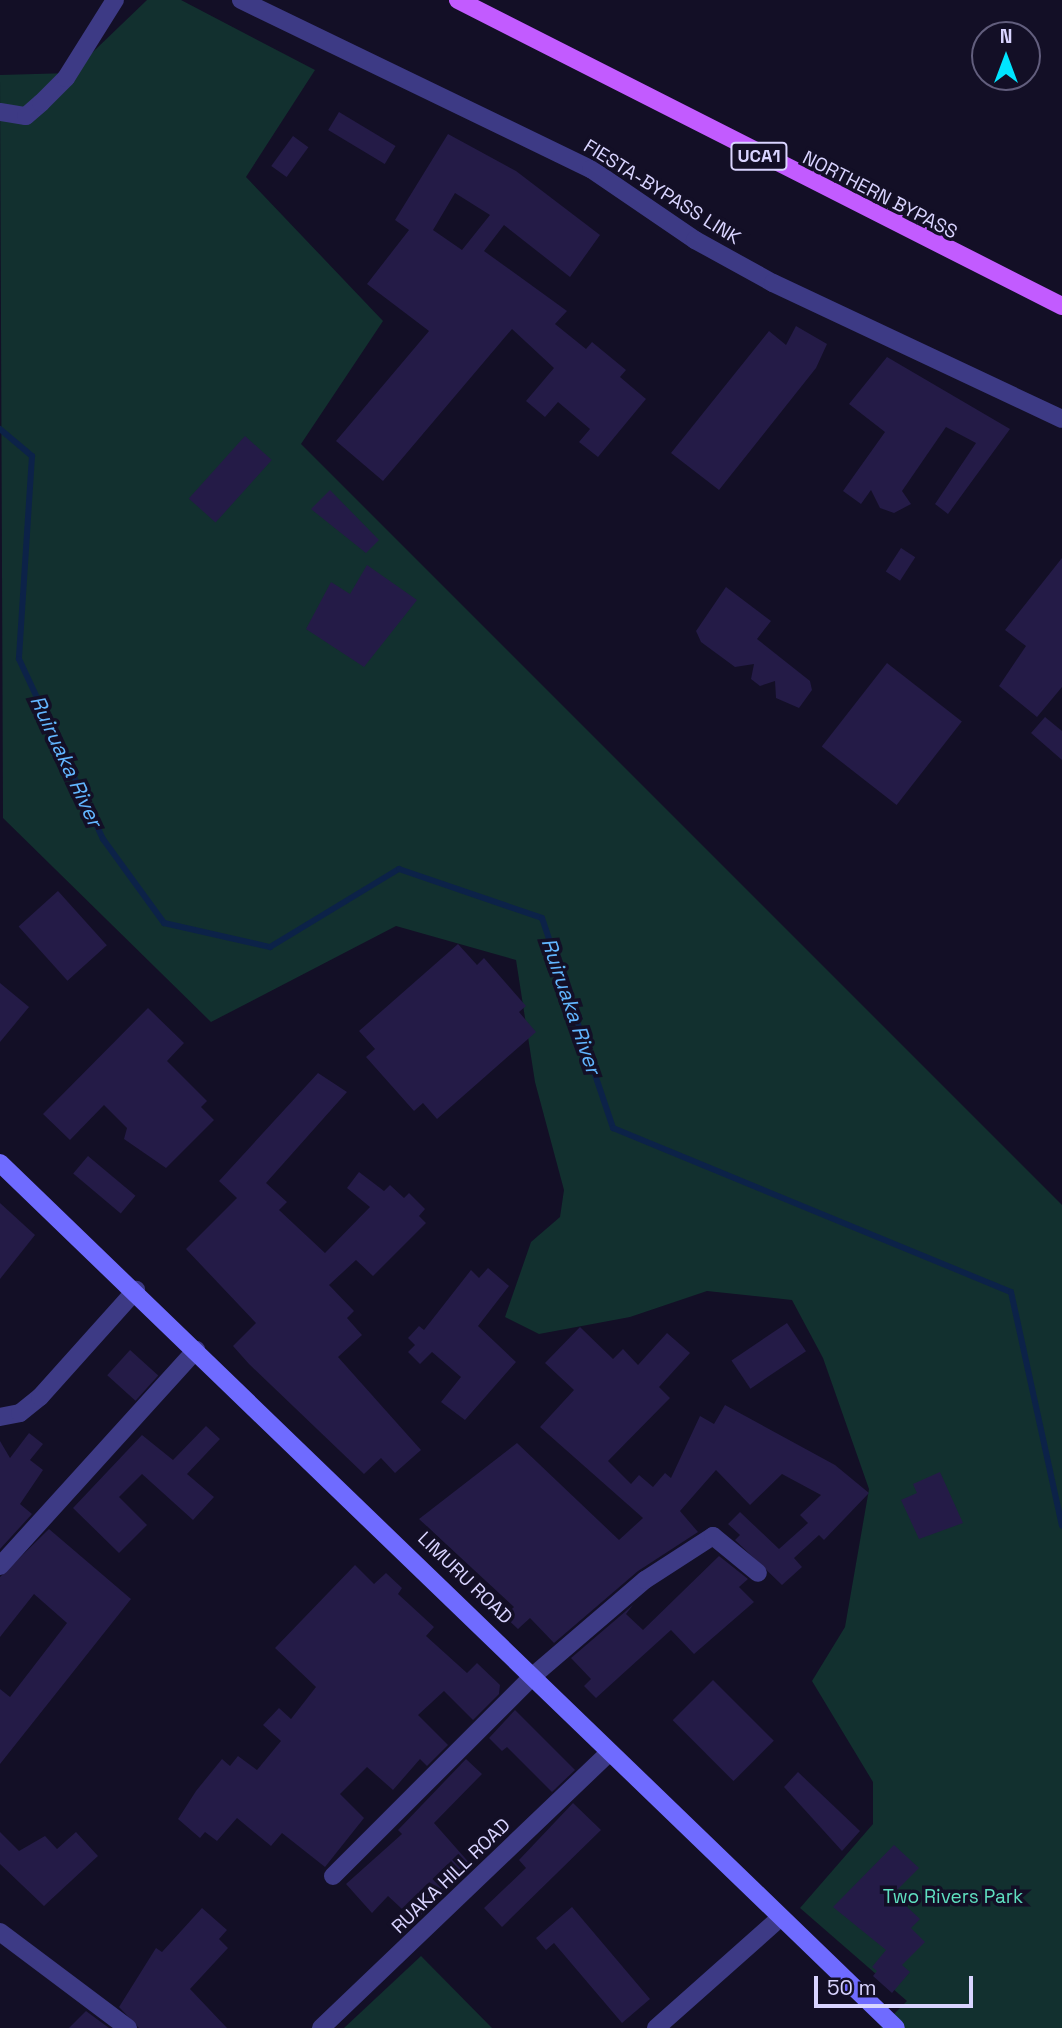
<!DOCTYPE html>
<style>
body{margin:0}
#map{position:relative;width:1062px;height:2028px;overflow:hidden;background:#130f26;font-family:"Space Grotesk",sans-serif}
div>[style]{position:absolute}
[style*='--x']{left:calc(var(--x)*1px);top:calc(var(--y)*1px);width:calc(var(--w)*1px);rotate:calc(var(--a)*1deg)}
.green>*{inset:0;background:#12302f}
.stream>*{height:6px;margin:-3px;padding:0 3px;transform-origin:3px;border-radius:3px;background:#0c2248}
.building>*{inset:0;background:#241b47;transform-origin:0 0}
.street>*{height:18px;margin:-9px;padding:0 9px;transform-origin:9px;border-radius:9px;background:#3d3a85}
.secondary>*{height:18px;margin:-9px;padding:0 9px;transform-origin:9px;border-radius:9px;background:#6f6bff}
.primary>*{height:18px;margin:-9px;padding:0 9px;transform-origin:9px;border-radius:9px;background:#c25bff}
span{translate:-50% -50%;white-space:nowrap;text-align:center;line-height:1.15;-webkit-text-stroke:7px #130f26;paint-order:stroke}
.shield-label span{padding:2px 5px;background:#130f26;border:2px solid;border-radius:5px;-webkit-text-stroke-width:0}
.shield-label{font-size:18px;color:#d9d4ff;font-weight:700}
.street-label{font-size:19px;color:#d9d4ff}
.park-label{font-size:19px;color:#5fe0c0}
.water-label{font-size:21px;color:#62b6ff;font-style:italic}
.north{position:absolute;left:971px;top:21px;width:70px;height:70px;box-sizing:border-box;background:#130f26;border:2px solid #625e7d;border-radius:50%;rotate:0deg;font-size:19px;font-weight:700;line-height:28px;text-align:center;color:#d9d4ff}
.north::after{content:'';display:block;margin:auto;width:24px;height:32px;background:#00e5ff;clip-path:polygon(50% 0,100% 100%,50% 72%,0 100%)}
.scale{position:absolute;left:814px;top:1976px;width:159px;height:32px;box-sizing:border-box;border:4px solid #d9d4ff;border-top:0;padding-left:9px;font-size:21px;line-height:24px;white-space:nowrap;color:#d9d4ff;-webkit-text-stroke:5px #130f26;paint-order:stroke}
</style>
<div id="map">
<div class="green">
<i style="clip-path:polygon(147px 0,181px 0,315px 70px,246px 177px,383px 321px,301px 444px,1062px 1205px,1062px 2028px,880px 2028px,907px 2001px,800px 1908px,873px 1824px,873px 1782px,812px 1681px,845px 1627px,869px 1489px,823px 1358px,792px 1300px,707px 1291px,630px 1317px,539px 1334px,505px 1317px,531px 1242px,560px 1217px,564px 1190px,535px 1082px,516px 960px,396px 926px,211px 1022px,3px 818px,0 75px,71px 73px)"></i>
<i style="clip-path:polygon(421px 1956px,492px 2028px,344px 2028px)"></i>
</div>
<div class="stream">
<i style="--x:0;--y:429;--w:42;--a:40.2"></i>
<i style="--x:32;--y:456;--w:203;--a:93.7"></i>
<i style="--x:19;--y:659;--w:199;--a:65"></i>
<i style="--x:103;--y:839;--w:104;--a:54"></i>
<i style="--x:164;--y:923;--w:109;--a:12.8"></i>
<i style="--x:270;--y:947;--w:151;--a:-31.2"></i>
<i style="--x:399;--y:869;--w:151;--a:18.9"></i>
<i style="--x:542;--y:918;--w:222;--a:71.3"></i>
<i style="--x:613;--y:1128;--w:430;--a:22.4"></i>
<i style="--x:1011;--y:1292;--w:239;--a:77.7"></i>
</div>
<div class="building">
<i style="left:339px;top:112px;width:66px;height:21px;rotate:31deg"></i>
<i style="clip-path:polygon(evenodd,448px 134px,516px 171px,600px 235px,570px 277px,504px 225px,484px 251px,567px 311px,555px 324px,586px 349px,592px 342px,626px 370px,620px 377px,646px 399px,598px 457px,579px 442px,590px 429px,558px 402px,545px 417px,526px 401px,554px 368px,512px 329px,383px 481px,336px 441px,429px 331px,367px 284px,409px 230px,395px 220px,448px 134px,455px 193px,490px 215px,462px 250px,433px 230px,455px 193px)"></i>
<i style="left:293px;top:136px;width:19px;height:37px;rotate:36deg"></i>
<i style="clip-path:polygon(796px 326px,827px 344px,816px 368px,719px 490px,671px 453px,769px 331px,786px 345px)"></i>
<i style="clip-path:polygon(887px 357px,1010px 429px,948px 514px,935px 504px,976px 443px,946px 427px,902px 491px,911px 504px,894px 513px,880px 508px,871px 490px,861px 504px,843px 491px,885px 432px,849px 404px)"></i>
<i style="left:245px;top:436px;width:36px;height:84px;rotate:42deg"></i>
<i style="clip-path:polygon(330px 490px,379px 540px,366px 553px,311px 509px)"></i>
<i style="left:901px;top:548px;width:17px;height:28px;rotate:33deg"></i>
<i style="clip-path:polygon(1062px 558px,1062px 687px,1037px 717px,999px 686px,1026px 646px,1005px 630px)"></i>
<i style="clip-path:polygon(367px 565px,417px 600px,364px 667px,306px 629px,331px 582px,350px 594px)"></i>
<i style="clip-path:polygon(726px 587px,771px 621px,757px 639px,810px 681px,812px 690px,799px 708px,776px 698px,775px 681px,760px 686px,751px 679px,754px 664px,735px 667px,701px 642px,696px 631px)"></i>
<i style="left:887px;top:663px;width:95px;height:106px;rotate:38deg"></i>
<i style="clip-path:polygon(1045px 717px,1062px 731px,1062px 760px,1031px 733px)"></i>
<i style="left:58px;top:891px;width:73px;height:53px;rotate:48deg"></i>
<i style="clip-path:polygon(458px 944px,477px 965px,484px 958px,526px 1006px,519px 1012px,536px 1032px,437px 1119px,423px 1103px,414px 1111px,366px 1057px,375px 1049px,359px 1031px)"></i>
<i style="clip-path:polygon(0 983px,29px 1007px,0 1042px)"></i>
<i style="clip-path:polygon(148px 1008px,184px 1043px,167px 1061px,207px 1101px,201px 1107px,214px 1120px,166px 1168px,124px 1139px,127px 1128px,104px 1105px,70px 1140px,43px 1114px)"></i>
<i style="clip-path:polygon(318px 1073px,347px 1092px,266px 1183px,287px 1202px,279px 1210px,325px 1253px,370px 1207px,347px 1188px,359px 1172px,384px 1191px,390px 1185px,404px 1198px,409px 1193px,425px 1209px,419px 1216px,426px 1223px,373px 1276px,356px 1260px,329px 1285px,354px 1311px,347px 1318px,362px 1335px,338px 1357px,421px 1450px,395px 1473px,381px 1458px,364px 1474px,249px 1364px,233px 1346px,256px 1323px,186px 1249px,237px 1198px,219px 1181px)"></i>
<i style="left:88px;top:1156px;width:62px;height:23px;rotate:40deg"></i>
<i style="clip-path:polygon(0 1203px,35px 1235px,0 1279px)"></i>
<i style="clip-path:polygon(488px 1268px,509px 1286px,478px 1326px,516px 1362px,465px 1420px,441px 1402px,461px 1377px,432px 1352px,420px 1364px,408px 1352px,415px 1345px,408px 1338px,419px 1326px,424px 1330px,471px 1270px,479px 1278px)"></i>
<i style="left:787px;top:1323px;width:34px;height:67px;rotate:56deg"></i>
<i style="clip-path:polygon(580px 1327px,613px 1359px,623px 1349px,638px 1365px,667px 1333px,690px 1353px,659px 1387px,670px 1398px,608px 1461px,631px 1484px,639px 1475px,653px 1487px,665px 1473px,671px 1478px,700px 1416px,714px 1424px,725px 1405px,835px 1465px,869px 1493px,824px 1540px,819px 1535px,794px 1558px,802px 1567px,782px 1585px,735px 1540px,740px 1535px,728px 1524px,740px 1512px,779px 1549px,808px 1523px,800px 1515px,821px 1495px,782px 1474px,750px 1505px,716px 1470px,680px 1511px,698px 1532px,638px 1571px,554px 1643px,530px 1618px,518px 1629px,504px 1616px,514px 1607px,419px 1519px,517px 1443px,619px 1540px,643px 1518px,540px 1427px,574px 1390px,545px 1363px)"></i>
<i style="left:130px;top:1350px;width:38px;height:34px;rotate:42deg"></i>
<i style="clip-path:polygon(206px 1426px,220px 1439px,187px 1474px,214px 1497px,193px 1520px,142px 1474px,119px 1497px,147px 1525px,119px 1553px,73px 1508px,142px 1435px,173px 1460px)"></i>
<i style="clip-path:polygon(29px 1433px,43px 1444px,30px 1460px,43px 1470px,20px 1504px,32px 1514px,0 1549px,0 1441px,10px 1458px)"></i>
<i style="clip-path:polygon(940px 1472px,963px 1523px,919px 1539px,901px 1500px,917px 1493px,913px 1484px)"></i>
<i style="clip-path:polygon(49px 1529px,131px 1599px,0 1764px,0 1689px,10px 1697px,67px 1623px,34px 1594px,0 1637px,0 1577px)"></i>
<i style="clip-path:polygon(719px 1556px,748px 1579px,739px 1587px,754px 1602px,694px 1654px,671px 1630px,596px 1698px,584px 1686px,591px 1679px,571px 1658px,633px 1605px,626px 1614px,643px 1630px)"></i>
<i style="clip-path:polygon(355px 1565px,374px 1584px,386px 1573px,402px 1588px,398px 1594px,434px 1627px,426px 1636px,467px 1673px,477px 1663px,500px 1685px,499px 1694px,473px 1720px,444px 1691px,418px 1715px,448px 1745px,427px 1766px,420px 1759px,393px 1790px,367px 1767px,340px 1794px,364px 1818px,325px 1867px,282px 1833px,271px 1846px,237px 1818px,217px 1841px,205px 1832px,200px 1838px,178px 1819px,196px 1791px,222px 1759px,230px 1766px,238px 1756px,257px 1770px,281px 1741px,263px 1725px,279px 1708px,291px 1719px,316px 1687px,275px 1648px)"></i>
<i style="left:713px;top:1680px;width:86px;height:57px;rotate:45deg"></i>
<i style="clip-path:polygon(515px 1710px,575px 1770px,552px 1792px,507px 1747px,502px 1751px,489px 1738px)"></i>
<i style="clip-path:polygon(466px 1759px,482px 1774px,434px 1823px,472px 1866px,415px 1921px,388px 1896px,372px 1913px,346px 1884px,402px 1834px,398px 1830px)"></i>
<i style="clip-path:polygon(798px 1772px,860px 1831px,842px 1851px,784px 1787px)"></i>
<i style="clip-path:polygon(573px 1803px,601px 1830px,502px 1927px,484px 1908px,526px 1868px,519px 1860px)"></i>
<i style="clip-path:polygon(0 1832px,19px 1851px,45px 1836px,57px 1849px,76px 1832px,98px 1856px,44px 1906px,0 1864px)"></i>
<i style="clip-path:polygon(894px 1845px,919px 1868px,893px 1894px,920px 1919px,911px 1928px,925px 1942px,902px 1965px,910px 1972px,892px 1993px,873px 1976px,877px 1971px,872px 1967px,886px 1950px,833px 1907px)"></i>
<i style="clip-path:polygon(572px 1907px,650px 1999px,622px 2023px,554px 1943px,546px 1950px,536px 1938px)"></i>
<i style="clip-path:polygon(202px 1908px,227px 1930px,219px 1939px,228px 1948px,190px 1989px,227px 2028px,139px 2028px,119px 2007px,156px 1948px,162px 1952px)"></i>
<i style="clip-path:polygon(86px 2011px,109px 2028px,69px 2028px)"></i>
</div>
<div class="street">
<i style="--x:241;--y:0;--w:389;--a:25.8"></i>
<i style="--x:591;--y:169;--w:126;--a:34.3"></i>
<i style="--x:695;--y:240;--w:89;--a:28.9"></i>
<i style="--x:773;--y:283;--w:319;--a:25.2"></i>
<i style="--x:0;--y:112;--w:26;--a:9"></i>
<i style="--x:26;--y:116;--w:20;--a:-41"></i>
<i style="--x:41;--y:103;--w:35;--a:-45"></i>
<i style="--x:66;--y:78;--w:92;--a:-57.9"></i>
<i style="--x:0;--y:1417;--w:20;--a:-11"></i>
<i style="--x:20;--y:1413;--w:26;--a:-39"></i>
<i style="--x:40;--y:1397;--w:144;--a:-48.1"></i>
<i style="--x:0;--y:1566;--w:292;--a:-47.8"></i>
<i style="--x:333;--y:1876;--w:284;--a:-45"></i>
<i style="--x:534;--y:1675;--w:146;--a:-40.6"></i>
<i style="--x:645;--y:1580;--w:81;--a:-32.9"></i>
<i style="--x:713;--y:1536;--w:58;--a:39.4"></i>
<i style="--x:0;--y:1932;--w:160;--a:36.9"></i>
<i style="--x:321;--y:2028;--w:398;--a:-43.7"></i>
<i style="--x:656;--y:2028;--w:167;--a:-41.6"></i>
</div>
<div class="secondary">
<i style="--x:0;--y:1163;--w:1245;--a:43.99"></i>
</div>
<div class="primary">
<i style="--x:458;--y:0;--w:677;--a:26.87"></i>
</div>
<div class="shield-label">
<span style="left:759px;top:156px">UCA1</span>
</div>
<div class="street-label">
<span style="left:662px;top:192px;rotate:32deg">FIESTA-BYPASS LINK</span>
<span style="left:880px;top:195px;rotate:27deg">NORTHERN BYPASS</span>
<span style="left:465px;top:1578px;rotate:44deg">LIMURU ROAD</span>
<span style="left:451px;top:1876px;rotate:-44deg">RUAKA HILL ROAD</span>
</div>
<div class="park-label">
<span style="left:953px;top:1897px">Two Rivers Park</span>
</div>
<div class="water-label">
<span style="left:66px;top:761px;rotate:65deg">Ruiruaka River</span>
<span style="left:571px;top:1006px;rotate:71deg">Ruiruaka River</span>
</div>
<div class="north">N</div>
<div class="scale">50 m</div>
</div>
